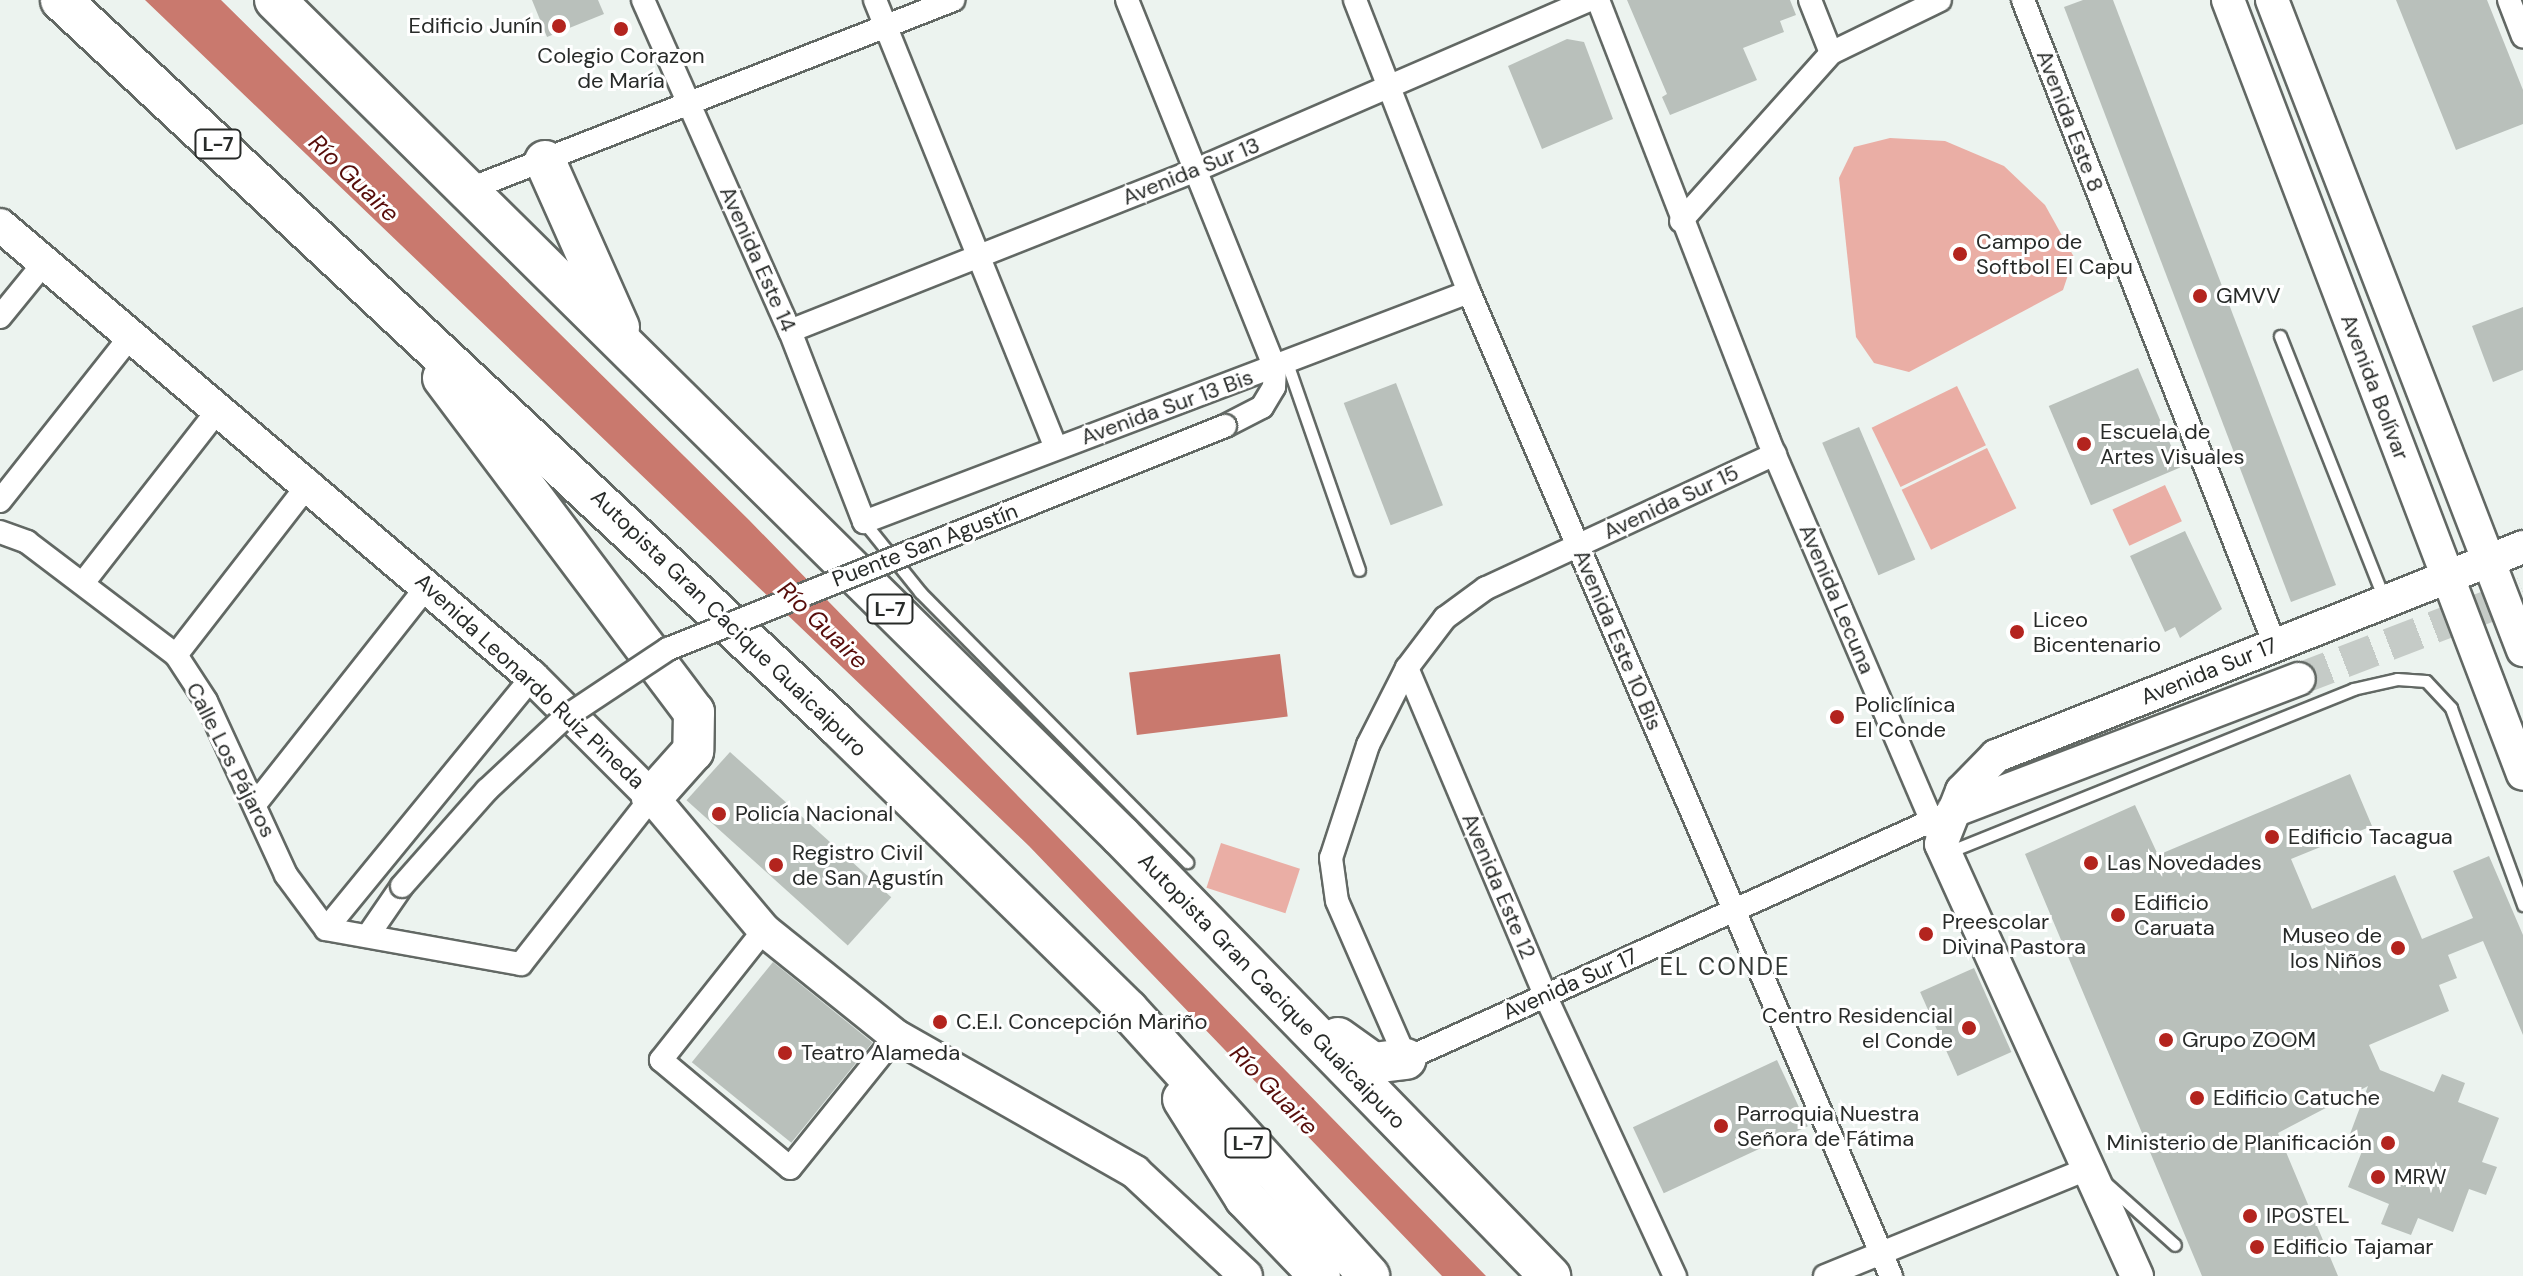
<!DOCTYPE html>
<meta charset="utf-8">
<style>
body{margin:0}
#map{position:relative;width:2523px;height:1276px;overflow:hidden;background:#ecf3ef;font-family:"DM Sans",sans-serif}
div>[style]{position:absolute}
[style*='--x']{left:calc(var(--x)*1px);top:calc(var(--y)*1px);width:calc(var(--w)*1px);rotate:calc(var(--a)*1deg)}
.green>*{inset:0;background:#eaaea5;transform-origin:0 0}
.water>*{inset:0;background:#c9796e;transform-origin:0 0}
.building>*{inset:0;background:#b9c0bb;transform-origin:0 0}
.secondary-tunnel>*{height:32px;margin-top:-16px;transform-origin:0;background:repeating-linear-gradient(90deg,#c5cbc7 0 32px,transparent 0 48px)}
.roads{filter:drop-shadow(2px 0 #626864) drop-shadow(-2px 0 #626864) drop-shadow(0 2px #626864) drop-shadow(0 -2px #626864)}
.lane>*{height:11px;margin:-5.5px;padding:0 5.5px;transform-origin:5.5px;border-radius:5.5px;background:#fff}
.street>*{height:22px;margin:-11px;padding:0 11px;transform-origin:11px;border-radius:11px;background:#fff}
.secondary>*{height:32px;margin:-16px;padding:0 16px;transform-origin:16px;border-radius:16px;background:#fff}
.highway>*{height:40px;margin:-20px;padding:0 20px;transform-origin:20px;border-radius:20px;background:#fff}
.bridges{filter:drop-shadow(2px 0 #626864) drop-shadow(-2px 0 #626864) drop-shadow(0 2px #626864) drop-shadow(0 -2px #626864)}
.street-bridge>*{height:22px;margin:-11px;padding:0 11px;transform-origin:11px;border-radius:11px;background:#fff}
.dots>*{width:22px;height:22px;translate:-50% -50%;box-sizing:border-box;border:4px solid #fff;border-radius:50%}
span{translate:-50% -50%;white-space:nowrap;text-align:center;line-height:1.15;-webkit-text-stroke:6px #fff;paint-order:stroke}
.shield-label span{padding:2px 6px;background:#fff;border:2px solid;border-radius:6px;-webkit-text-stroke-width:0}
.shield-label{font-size:20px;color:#282b29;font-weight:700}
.poi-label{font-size:22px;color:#282b29}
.right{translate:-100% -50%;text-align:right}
.left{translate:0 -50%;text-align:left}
.street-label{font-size:22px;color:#282b29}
.water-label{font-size:24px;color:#570d0a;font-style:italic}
.neighbourhood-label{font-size:24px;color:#333835;letter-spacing:2px}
</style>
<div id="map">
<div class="green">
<i style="clip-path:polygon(1890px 138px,1945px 141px,2004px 166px,2045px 205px,2074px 257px,2063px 290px,1909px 372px,1874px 363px,1856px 337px,1839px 178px,1854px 147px)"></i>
<i style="left:1957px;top:386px;width:66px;height:95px;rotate:64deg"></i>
<i style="left:1987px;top:448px;width:67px;height:95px;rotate:64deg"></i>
<i style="left:2165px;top:485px;width:40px;height:58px;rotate:65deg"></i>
<i style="left:1221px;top:843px;width:83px;height:47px;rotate:18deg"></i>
</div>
<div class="water">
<i style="clip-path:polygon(145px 0,221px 0,749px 520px,1486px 1276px,1442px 1276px,1029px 846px)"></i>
<i style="left:1280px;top:654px;width:63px;height:152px;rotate:83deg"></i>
</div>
<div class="building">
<i style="clip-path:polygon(532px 0,598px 0,604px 14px,547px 37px)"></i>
<i style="clip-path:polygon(1627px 0,1790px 0,1796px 15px,1780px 21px,1784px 32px,1743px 48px,1757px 80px,1670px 115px,1662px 97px,1667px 94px)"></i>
<i style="clip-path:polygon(2083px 0,2113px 0,2336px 585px,2291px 602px,2064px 7px)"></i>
<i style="clip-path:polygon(2396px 0,2487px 0,2523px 90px,2523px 124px,2456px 150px)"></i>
<i style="clip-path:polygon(1567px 39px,1584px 42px,1613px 119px,1542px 149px,1508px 66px)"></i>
<i style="clip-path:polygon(2523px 307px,2523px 370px,2493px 382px,2472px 326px)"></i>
<i style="left:2138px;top:368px;width:108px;height:97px;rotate:67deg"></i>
<i style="left:1396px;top:383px;width:131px;height:56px;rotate:69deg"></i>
<i style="left:1859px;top:427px;width:144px;height:40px;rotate:67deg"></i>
<i style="clip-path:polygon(2185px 531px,2222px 609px,2180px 638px,2175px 627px,2165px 632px,2130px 556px)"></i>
<i style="left:730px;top:752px;width:217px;height:65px;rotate:42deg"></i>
<i style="clip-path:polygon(2350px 774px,2372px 826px,2291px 859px,2312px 909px,2395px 875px,2422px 939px,2473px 918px,2453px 871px,2489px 856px,2523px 935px,2523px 1035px,2483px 941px,2448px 955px,2457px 978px,2439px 985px,2449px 1011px,2369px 1045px,2380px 1070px,2434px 1092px,2442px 1074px,2465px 1083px,2458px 1102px,2499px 1118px,2482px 1162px,2497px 1167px,2486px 1195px,2469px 1189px,2453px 1232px,2418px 1218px,2411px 1235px,2381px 1224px,2389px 1204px,2348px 1187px,2366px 1141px,2350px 1134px,2368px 1086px,2278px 1133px,2338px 1276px,2202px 1276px,2025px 854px,2135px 805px,2158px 855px)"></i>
<i style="left:773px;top:962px;width:128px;height:129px;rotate:39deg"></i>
<i style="left:1974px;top:968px;width:92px;height:59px;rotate:66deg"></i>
<i style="left:1777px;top:1060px;width:73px;height:159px;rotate:65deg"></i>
</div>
<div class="secondary-tunnel">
<i style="--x:2299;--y:679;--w:240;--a:-21"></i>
</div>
<div class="roads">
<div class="lane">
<i style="--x:2280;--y:336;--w:285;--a:68.4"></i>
<i style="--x:1287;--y:363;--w:219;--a:70.8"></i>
<i style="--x:864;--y:522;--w:90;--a:51.3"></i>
<i style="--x:920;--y:592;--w:380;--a:45.3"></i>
<i style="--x:1946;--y:853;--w:439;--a:-21.9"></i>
<i style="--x:2353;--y:689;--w:45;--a:-12.8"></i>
<i style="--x:2397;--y:679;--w:29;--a:4"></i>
<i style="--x:2426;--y:681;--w:37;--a:47"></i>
<i style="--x:2451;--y:708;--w:210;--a:69.9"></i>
<i style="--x:2107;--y:1184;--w:91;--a:41.9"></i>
</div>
<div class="street">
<i style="--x:643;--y:0;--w:362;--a:66.1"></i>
<i style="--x:790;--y:331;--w:205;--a:68.8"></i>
<i style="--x:864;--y:522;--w:647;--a:-20.82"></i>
<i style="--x:875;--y:0;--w:483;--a:68"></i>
<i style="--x:1127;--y:0;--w:397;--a:68.1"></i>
<i style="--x:1275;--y:368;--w:19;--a:93"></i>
<i style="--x:1274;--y:387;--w:23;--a:121"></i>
<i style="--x:1262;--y:407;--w:42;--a:152.8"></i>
<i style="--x:1355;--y:0;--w:313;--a:68.7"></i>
<i style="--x:1469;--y:292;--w:1071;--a:66.79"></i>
<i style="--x:1598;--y:0;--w:471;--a:68.8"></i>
<i style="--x:1768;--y:439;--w:432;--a:66.8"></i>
<i style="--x:1810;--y:0;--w:57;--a:68.4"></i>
<i style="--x:2023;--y:0;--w:692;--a:68.66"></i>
<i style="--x:2509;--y:0;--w:39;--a:69"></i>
<i style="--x:485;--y:183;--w:503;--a:-21.36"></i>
<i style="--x:1681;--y:221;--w:225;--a:-48.2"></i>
<i style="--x:1831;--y:53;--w:121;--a:-25.9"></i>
<i style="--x:0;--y:317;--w:70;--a:-50.8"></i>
<i style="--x:790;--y:331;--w:437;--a:-21.6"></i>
<i style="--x:1196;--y:170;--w:427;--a:-23.4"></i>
<i style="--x:1775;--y:454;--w:319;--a:155.1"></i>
<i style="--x:1486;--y:588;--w:51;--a:143.8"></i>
<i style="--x:1445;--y:618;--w:63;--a:127.2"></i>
<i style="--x:1407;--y:668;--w:86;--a:116.9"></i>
<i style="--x:1368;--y:745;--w:119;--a:108.1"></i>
<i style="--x:1331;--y:858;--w:43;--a:82.1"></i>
<i style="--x:1337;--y:901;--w:172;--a:66.4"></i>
<i style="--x:1406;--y:1059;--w:601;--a:-24.39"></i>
<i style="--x:0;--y:501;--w:211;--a:-51.6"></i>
<i style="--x:0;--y:532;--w:29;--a:20"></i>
<i style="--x:27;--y:542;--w:187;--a:37.2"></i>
<i style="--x:176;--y:655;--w:55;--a:56.9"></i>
<i style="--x:206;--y:701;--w:192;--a:65.3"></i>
<i style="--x:286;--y:875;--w:67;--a:53.5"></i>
<i style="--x:326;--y:929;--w:198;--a:10.2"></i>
<i style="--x:521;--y:964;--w:212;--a:-51.9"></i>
<i style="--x:83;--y:583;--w:221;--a:-52"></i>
<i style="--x:176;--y:655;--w:219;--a:-52.2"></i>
<i style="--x:1407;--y:668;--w:355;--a:67.1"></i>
<i style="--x:1545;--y:995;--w:310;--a:65.2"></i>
<i style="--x:256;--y:803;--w:279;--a:-51.7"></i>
<i style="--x:326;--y:929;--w:325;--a:-50.7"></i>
<i style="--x:764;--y:930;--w:166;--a:128.4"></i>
<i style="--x:661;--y:1060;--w:168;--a:39.9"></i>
<i style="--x:790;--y:1168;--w:169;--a:-51.2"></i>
<i style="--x:369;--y:934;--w:58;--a:-55.5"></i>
<i style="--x:1825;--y:1276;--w:285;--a:-22.2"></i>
</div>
<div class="secondary">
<i style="--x:2228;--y:0;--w:828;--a:69.14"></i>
<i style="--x:2272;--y:0;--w:697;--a:68.89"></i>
<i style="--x:0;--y:225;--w:698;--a:40.35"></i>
<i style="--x:532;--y:677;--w:170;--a:45"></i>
<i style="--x:652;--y:797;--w:174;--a:49.9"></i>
<i style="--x:764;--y:930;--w:169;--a:38.8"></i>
<i style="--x:896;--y:1036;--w:275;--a:29.6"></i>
<i style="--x:1135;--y:1172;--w:152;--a:43.1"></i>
<i style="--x:1953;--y:811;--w:370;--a:-20.9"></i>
<i style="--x:2137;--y:1276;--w:474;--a:-114.4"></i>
<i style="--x:1941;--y:844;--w:57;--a:-68.4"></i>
<i style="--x:1962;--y:791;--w:49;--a:-45.8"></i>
<i style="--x:1996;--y:756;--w:567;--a:-21.63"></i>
</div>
<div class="highway">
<i style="--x:61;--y:0;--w:1062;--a:43.05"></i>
<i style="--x:837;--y:725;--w:407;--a:44.4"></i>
<i style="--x:1128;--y:1010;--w:359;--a:47.8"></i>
<i style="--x:275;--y:0;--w:1189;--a:44.66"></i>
<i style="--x:1121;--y:836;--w:615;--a:45.73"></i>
<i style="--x:545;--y:161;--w:182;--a:66"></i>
<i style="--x:443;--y:378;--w:418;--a:53.1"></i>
<i style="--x:694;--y:712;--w:39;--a:91"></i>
<i style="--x:693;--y:751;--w:62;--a:131.7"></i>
<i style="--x:1338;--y:1038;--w:43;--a:35.5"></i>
<i style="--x:1373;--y:1063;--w:33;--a:-7"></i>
<i style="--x:1183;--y:1099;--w:117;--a:57.9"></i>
<i style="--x:1245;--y:1198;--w:108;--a:46.1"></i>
</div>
</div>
<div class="bridges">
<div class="street-bridge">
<i style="--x:402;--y:886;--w:128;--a:-48.5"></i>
<i style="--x:487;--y:790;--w:105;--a:-43.1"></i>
<i style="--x:564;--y:718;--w:125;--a:-33.6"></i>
<i style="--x:668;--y:649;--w:600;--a:-21.82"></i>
</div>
</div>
<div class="dots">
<i style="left:559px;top:26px;background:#b3241e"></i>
<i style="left:621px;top:29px;background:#b3241e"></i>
<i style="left:1960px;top:254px;background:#b3241e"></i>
<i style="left:2200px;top:296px;background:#b3241e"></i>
<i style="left:2084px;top:444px;background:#b3241e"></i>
<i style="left:2017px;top:632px;background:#b3241e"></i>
<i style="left:1837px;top:717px;background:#b3241e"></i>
<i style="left:719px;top:814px;background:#b3241e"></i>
<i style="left:2272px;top:837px;background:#b3241e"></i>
<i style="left:2091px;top:863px;background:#b3241e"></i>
<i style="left:776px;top:865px;background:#b3241e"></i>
<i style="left:2118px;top:915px;background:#b3241e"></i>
<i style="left:1926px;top:934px;background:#b3241e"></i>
<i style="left:2398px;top:948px;background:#b3241e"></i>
<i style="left:940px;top:1022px;background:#b3241e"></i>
<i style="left:1969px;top:1028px;background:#b3241e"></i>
<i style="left:2166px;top:1040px;background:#b3241e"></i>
<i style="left:785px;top:1053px;background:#b3241e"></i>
<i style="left:2197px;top:1098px;background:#b3241e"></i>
<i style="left:1721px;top:1126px;background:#b3241e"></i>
<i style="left:2388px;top:1143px;background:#b3241e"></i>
<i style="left:2378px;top:1177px;background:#b3241e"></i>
<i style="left:2250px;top:1216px;background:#b3241e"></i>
<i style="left:2257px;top:1247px;background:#b3241e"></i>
</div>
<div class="shield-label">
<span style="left:218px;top:144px">L-7</span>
<span style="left:890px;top:609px">L-7</span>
<span style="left:1248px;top:1143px">L-7</span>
</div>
<div class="poi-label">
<span class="right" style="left:543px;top:26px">Edificio Junín</span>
<span style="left:621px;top:68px">Colegio Corazon<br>de María</span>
<span class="left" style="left:1976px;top:254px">Campo de<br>Softbol El Capu</span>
<span class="left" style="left:2216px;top:296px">GMVV</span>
<span class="left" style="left:2100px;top:444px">Escuela de<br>Artes Visuales</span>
<span class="left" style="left:2033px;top:632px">Liceo<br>Bicentenario</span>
<span class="left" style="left:1855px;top:717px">Policlínica<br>El Conde</span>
<span class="left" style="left:735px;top:814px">Policía Nacional</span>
<span class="left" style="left:2288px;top:837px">Edificio Tacagua</span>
<span class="left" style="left:792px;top:865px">Registro Civil<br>de San Agustín</span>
<span class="left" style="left:2107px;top:863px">Las Novedades</span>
<span class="left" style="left:2134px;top:915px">Edificio<br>Caruata</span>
<span class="left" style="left:1942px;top:934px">Preescolar<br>Divina Pastora</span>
<span class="right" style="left:2382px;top:948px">Museo de<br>los Niños</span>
<span class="right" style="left:1953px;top:1028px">Centro Residencial<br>el Conde</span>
<span class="left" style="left:956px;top:1022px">C.E.I. Concepción Mariño</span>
<span class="left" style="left:2182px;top:1040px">Grupo ZOOM</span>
<span class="left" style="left:801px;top:1053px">Teatro Alameda</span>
<span class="left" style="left:2213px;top:1098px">Edificio Catuche</span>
<span class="left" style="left:1737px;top:1126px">Parroquia Nuestra<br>Señora de Fátima</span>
<span class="right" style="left:2372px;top:1143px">Ministerio de Planificación</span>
<span class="left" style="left:2394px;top:1177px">MRW</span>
<span class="left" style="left:2266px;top:1216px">IPOSTEL</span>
<span class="left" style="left:2273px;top:1247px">Edificio Tajamar</span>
</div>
<div class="street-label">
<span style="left:2070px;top:121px;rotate:69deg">Avenida Este 8</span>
<span style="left:1191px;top:171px;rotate:-22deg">Avenida Sur 13</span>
<span style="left:758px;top:259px;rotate:66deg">Avenida Este 14</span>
<span style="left:2375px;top:387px;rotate:69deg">Avenida Bolívar</span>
<span style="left:1167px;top:407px;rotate:-20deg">Avenida Sur 13 Bis</span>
<span style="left:1671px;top:502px;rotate:-25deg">Avenida Sur 15</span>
<span style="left:925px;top:545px;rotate:-21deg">Puente San Agustín</span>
<span style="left:1837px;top:599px;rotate:67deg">Avenida Lecuna</span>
<span style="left:729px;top:623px;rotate:44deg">Autopista Gran Cacique Guaicaipuro</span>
<span style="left:1618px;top:640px;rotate:67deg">Avenida Este 10 Bis</span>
<span style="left:2209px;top:671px;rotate:-22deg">Avenida Sur 17</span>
<span style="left:530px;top:681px;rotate:43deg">Avenida Leonardo Ruiz Pineda</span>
<span style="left:231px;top:760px;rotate:63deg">Calle Los Pájaros</span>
<span style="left:1499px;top:886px;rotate:67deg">Avenida Este 12</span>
<span style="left:1570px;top:984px;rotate:-24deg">Avenida Sur 17</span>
<span style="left:1272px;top:991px;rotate:46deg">Autopista Gran Cacique Guaicaipuro</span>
</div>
<div class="water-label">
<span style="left:354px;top:178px;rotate:44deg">Río Guaire</span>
<span style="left:823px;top:625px;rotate:44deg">Río Guaire</span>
<span style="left:1274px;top:1090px;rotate:46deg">Río Guaire</span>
</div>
<div class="neighbourhood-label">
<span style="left:1725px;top:967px">EL CONDE</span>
</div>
</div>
